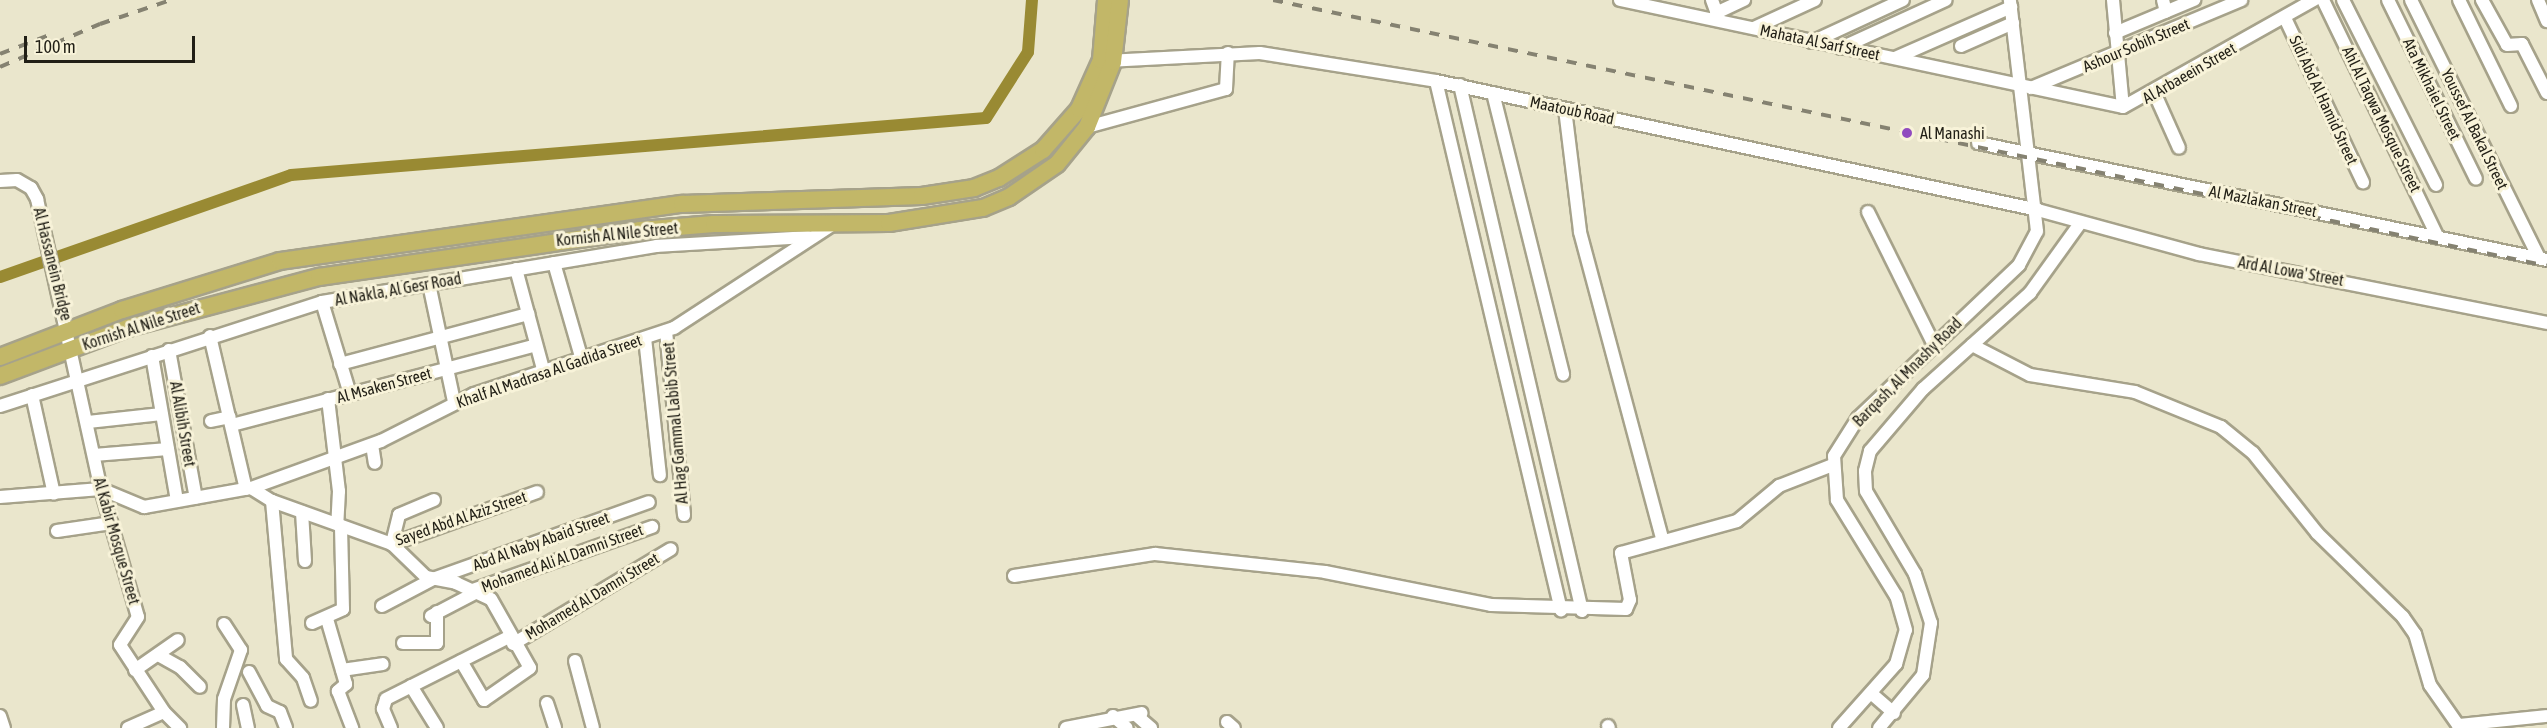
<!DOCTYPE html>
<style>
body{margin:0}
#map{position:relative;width:2547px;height:728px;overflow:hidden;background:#eae6cc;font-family:"Asap Condensed",sans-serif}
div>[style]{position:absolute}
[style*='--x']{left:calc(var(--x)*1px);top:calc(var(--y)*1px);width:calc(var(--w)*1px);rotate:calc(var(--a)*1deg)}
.canal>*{height:12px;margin:-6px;padding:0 6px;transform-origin:6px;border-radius:6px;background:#998a33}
.roads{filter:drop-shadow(2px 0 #a6a28a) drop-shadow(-2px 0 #a6a28a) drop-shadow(0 2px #a6a28a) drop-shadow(0 -2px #a6a28a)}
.minor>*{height:12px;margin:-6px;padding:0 6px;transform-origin:6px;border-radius:6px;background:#fff}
.major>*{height:16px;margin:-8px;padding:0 8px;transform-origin:8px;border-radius:8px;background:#c2b768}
.rail>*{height:4px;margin-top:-2px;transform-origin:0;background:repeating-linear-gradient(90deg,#858271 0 10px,transparent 0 20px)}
.dots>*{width:16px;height:16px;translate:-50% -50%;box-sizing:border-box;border:3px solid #f8f3d9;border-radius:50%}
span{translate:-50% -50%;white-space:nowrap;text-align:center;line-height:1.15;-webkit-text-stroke:6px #f8f3d9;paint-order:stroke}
.street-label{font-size:16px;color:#211f16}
.poi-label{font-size:16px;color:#211f16}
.left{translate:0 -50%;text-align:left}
.scale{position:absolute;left:24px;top:36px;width:171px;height:27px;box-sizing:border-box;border:3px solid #211f16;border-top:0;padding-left:8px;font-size:18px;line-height:21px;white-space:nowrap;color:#211f16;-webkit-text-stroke:4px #f8f3d9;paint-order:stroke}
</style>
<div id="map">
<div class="canal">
<i style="--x:0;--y:277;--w:308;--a:-19.3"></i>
<i style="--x:291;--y:175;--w:697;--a:-4.69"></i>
<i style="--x:986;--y:118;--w:78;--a:-57.5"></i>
<i style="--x:1028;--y:52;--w:52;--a:-85.6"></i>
</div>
<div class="roads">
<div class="minor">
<i style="--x:1620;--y:0;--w:514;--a:12.01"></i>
<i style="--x:2123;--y:107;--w:219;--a:-29.3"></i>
<i style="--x:1712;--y:0;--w:20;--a:70"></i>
<i style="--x:2113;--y:0;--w:107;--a:84.7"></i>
<i style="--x:2163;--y:0;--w:12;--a:76"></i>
<i style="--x:2323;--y:0;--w:264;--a:64.2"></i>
<i style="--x:2343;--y:0;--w:207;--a:63.3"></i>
<i style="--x:2388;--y:0;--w:199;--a:63.8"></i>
<i style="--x:2411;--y:0;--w:288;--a:63.6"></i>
<i style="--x:2459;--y:0;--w:118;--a:63.9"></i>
<i style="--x:2482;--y:0;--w:51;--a:60.9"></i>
<i style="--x:2507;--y:45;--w:15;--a:-4"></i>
<i style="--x:2522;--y:44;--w:55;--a:63"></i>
<i style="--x:2538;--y:0;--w:23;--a:67"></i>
<i style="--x:1716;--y:13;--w:31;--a:-25"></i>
<i style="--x:2285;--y:18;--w:182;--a:64.6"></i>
<i style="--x:1754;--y:28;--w:67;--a:-24.7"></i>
<i style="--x:2115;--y:33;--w:86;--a:-22.7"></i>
<i style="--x:1812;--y:42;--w:100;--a:-24.8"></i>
<i style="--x:1961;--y:46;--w:57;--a:-23.9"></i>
<i style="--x:1841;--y:48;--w:115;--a:-24.6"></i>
<i style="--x:1895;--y:58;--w:127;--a:-23.7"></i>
<i style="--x:1107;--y:61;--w:153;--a:-3"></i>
<i style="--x:1260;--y:53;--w:178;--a:9"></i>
<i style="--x:1436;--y:81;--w:616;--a:12.09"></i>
<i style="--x:2038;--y:210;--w:167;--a:15.3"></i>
<i style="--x:2199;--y:254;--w:355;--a:11.2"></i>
<i style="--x:1436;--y:81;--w:544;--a:76.71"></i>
<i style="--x:1460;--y:85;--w:540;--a:76.94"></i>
<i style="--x:2031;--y:88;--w:228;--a:-22.7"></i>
<i style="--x:2154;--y:92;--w:61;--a:65.9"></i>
<i style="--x:1493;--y:93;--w:290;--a:76"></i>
<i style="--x:1565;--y:109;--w:124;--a:83"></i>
<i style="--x:1580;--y:232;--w:320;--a:75"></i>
<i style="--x:1087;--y:127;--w:144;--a:-15.3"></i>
<i style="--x:1226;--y:89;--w:36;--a:-87"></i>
<i style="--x:1978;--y:143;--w:581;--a:11.62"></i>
<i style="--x:0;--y:181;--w:17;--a:-3"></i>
<i style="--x:17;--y:180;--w:16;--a:30"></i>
<i style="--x:31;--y:188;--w:13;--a:61"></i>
<i style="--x:37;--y:199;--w:297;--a:77.6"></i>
<i style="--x:101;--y:489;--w:133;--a:73.9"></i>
<i style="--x:138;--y:617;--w:33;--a:123"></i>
<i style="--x:120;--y:645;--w:80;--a:56.7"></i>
<i style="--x:164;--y:712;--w:23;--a:45"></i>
<i style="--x:1868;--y:212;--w:146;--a:63.6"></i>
<i style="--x:554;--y:263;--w:101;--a:73.9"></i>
<i style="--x:516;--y:269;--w:108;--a:74.9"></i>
<i style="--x:429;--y:284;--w:121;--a:78"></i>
<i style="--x:322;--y:302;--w:96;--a:73.1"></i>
<i style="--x:666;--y:331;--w:185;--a:84.4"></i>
<i style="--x:210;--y:336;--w:157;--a:76.8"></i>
<i style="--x:645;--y:338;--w:138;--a:83.8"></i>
<i style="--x:1972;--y:345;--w:65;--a:27.3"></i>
<i style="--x:2030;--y:375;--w:106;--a:9.2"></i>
<i style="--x:2135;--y:392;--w:93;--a:22.1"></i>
<i style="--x:2221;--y:427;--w:41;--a:39.1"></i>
<i style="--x:2253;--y:453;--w:102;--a:51.3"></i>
<i style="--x:2317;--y:533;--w:120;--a:44.3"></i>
<i style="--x:2403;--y:617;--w:21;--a:55"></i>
<i style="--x:2415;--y:634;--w:53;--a:73.6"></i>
<i style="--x:2430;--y:685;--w:49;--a:55"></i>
<i style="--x:2458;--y:725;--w:89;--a:-5.8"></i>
<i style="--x:169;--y:350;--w:150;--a:79.7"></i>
<i style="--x:152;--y:356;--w:147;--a:80.2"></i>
<i style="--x:340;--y:364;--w:195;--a:-14.9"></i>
<i style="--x:32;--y:395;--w:101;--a:77.5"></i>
<i style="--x:328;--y:399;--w:93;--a:83.2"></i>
<i style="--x:339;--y:491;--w:33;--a:93"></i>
<i style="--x:0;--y:406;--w:338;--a:-17.9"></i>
<i style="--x:322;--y:302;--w:340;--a:-9.5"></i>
<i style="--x:657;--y:246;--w:152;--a:-3.4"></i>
<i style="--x:211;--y:421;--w:19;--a:-12"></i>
<i style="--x:88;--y:422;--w:74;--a:-6.2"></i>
<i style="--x:232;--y:425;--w:314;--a:-14.7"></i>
<i style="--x:372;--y:445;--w:18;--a:81"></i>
<i style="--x:94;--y:455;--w:74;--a:-4.6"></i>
<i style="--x:251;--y:488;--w:25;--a:32"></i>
<i style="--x:272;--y:501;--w:127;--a:19.7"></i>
<i style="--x:392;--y:544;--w:154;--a:-19.7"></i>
<i style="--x:0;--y:497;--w:101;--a:-4.5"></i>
<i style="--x:101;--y:489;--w:47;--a:22.7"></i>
<i style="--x:144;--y:507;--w:109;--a:-10.1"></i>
<i style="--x:251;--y:488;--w:138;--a:-19.9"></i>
<i style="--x:381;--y:441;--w:104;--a:-26.8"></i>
<i style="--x:474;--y:394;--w:211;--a:-18.3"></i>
<i style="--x:674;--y:328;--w:189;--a:-33.1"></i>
<i style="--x:434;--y:500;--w:38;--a:157"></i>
<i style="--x:399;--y:515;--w:30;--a:104"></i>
<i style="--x:392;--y:544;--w:47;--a:44.1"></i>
<i style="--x:426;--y:577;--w:31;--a:11"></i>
<i style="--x:456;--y:583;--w:38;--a:25"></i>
<i style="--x:491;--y:599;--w:79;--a:60.5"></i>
<i style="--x:530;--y:668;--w:56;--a:145.2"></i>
<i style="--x:484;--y:700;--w:45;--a:-120.5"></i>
<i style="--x:272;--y:501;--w:159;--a:84.9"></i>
<i style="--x:286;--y:659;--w:25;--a:48"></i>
<i style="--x:303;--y:678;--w:24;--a:71"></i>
<i style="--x:302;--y:512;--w:49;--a:86.5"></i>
<i style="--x:57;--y:531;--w:55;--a:-8.4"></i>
<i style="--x:1014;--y:576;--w:143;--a:-8.9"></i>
<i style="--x:1155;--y:554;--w:171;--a:6"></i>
<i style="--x:1325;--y:572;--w:169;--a:11.2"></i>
<i style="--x:1491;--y:605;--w:135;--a:1.7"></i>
<i style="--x:1626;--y:609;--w:10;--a:-66"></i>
<i style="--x:1630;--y:600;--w:48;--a:-100.8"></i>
<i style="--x:1621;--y:553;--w:120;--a:-15.4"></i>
<i style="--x:1737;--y:521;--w:55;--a:-39.8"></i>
<i style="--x:1779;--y:486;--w:58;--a:-21.3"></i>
<i style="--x:473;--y:590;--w:190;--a:-19.4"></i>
<i style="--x:382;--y:606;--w:58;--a:-27.9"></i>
<i style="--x:433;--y:579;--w:229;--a:-19.6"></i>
<i style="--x:431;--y:616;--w:52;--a:-27.6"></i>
<i style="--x:327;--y:619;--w:68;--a:73.7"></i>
<i style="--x:346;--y:684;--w:11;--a:139"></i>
<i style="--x:338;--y:691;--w:40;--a:69"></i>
<i style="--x:312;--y:623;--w:34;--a:-24"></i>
<i style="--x:343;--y:609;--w:83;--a:-91.4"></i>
<i style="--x:403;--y:643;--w:34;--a:0"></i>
<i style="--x:437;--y:643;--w:31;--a:-90"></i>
<i style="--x:513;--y:644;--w:184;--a:-31"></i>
<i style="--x:160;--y:656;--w:23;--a:29"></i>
<i style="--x:180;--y:667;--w:28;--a:45"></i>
<i style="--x:575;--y:661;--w:69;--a:75"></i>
<i style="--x:135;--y:670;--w:52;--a:-34.9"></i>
<i style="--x:342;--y:670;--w:41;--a:-8.3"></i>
<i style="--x:249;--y:672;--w:38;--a:62"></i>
<i style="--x:267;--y:706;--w:14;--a:25"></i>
<i style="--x:280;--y:712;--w:17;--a:69"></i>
<i style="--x:411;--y:686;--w:49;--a:58.2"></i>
<i style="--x:1872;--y:694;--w:29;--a:41"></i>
<i style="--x:547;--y:703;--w:26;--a:72"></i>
<i style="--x:243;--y:705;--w:24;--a:78"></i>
<i style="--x:1136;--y:715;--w:20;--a:41"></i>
<i style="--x:0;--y:716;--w:13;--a:72"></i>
<i style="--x:1113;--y:716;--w:18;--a:41"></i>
<i style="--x:1227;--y:722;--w:9;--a:41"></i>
<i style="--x:1608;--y:726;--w:2;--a:63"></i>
<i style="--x:128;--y:728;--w:39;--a:-24"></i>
<i style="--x:223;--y:728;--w:29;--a:-88"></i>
<i style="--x:224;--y:699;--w:52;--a:-70.9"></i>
<i style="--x:241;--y:650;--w:31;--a:-123"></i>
<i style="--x:391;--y:728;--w:21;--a:-113"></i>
<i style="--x:383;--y:709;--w:10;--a:-73"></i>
<i style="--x:386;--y:699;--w:138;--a:-26.8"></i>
<i style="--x:1066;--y:728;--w:77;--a:-11.2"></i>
<i style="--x:1839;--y:728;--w:86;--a:-48.3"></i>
<i style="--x:1896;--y:664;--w:35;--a:-74"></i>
<i style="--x:1906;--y:630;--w:35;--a:-106"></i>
<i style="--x:1896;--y:596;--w:113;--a:-121.6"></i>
<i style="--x:1837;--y:500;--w:44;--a:-93.9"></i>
<i style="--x:1834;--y:456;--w:45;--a:-57.7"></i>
<i style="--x:1858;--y:418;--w:222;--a:-43.5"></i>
<i style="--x:2019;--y:265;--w:38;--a:-62"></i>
<i style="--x:2037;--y:231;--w:233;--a:-96.7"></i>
<i style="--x:1879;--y:728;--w:69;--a:-50.3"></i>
<i style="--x:1923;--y:675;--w:53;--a:-81.3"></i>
<i style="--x:1931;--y:623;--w:52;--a:-108.1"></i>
<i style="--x:1915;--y:574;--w:96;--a:-120.6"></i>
<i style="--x:1866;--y:491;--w:20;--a:-93"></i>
<i style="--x:1865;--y:471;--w:21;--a:-76"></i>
<i style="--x:1870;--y:451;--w:82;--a:-49.5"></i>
<i style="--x:1923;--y:389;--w:144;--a:-41.9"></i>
<i style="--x:2030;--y:293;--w:87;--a:-54.3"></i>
</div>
<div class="major">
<i style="--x:0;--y:357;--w:131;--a:-21.1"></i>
<i style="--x:122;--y:310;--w:165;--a:-17.2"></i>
<i style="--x:280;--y:261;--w:406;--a:-8.1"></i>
<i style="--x:682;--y:204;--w:240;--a:-1.9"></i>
<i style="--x:922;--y:196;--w:53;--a:-8.7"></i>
<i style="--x:974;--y:188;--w:27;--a:-22"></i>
<i style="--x:999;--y:178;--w:52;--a:-32.5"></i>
<i style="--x:1043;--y:150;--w:55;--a:-48.7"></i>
<i style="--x:1079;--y:109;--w:54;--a:-65.8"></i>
<i style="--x:1101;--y:60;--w:60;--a:-85.2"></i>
<i style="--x:0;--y:376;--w:137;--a:-20.6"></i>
<i style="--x:128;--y:328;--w:198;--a:-15"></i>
<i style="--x:319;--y:277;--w:324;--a:-8.3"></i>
<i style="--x:640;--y:230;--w:74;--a:-4.6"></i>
<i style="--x:714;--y:224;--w:175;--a:-0.3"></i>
<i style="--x:889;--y:223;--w:95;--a:-9.1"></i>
<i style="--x:983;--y:208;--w:28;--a:-23"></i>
<i style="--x:1009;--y:197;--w:58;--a:-34.5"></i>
<i style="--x:1057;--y:164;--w:48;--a:-51"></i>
<i style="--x:1087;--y:127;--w:70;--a:-68.2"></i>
<i style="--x:1113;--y:62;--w:62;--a:-83.6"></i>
</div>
</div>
<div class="rail">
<i style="--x:1273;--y:0;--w:1301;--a:11.79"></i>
<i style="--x:0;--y:54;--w:56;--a:-21"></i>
<i style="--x:0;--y:67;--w:109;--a:-23.3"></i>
<i style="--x:100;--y:24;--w:75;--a:-18.7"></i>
</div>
<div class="dots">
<i style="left:1907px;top:133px;background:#914bbf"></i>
</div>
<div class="street-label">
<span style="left:1820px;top:42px;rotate:12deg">Mahata Al Sarf Street</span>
<span style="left:2136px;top:45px;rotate:-23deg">Ashour Sobih Street</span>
<span style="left:2189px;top:73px;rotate:-30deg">Al Arbaeein Street</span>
<span style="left:2432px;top:89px;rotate:64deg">Ata Mikhaiel Street</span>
<span style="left:2324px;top:100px;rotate:65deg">Sidi Abd Al Hamid Street</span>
<span style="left:1572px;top:110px;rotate:12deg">Maatoub Road</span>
<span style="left:2382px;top:119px;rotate:64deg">Ahl Al Taqwa Mosque Street</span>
<span style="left:2475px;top:129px;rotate:64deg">Youssef Al Bakal Street</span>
<span style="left:2263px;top:201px;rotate:11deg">Al Mazlakan Street</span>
<span style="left:617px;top:234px;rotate:-6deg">Kornish Al Nile Street</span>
<span style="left:53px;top:264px;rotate:76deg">Al Hassanein Bridge</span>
<span style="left:2291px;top:271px;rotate:10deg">Ard Al Lowa' Street</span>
<span style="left:398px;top:289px;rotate:-10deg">Al Nakla, Al Gesr Road</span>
<span style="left:141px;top:326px;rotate:-18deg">Kornish Al Nile Street</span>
<span style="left:549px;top:371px;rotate:-19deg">Khalf Al Madrasa Al Gadida Street</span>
<span style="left:1907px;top:372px;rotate:-45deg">Barqash, Al Mnashy Road</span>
<span style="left:384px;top:385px;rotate:-15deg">Al Msaken Street</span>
<span style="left:675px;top:423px;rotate:-95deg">Al Hag Gammal Labib Street</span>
<span style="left:183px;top:424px;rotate:80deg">Al Alibih Street</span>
<span style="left:461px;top:518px;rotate:-19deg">Sayed Abd Al Aziz Street</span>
<span style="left:117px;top:541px;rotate:74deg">Al Kabir Mosque Street</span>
<span style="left:541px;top:541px;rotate:-20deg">Abd Al Naby Abaid Street</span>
<span style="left:562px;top:558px;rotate:-20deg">Mohamed Ali Al Damni Street</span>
<span style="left:592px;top:596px;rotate:-31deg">Mohamed Al Damni Street</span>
</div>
<div class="poi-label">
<span class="left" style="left:1920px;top:133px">Al Manashi</span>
</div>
<div class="scale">100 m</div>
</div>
